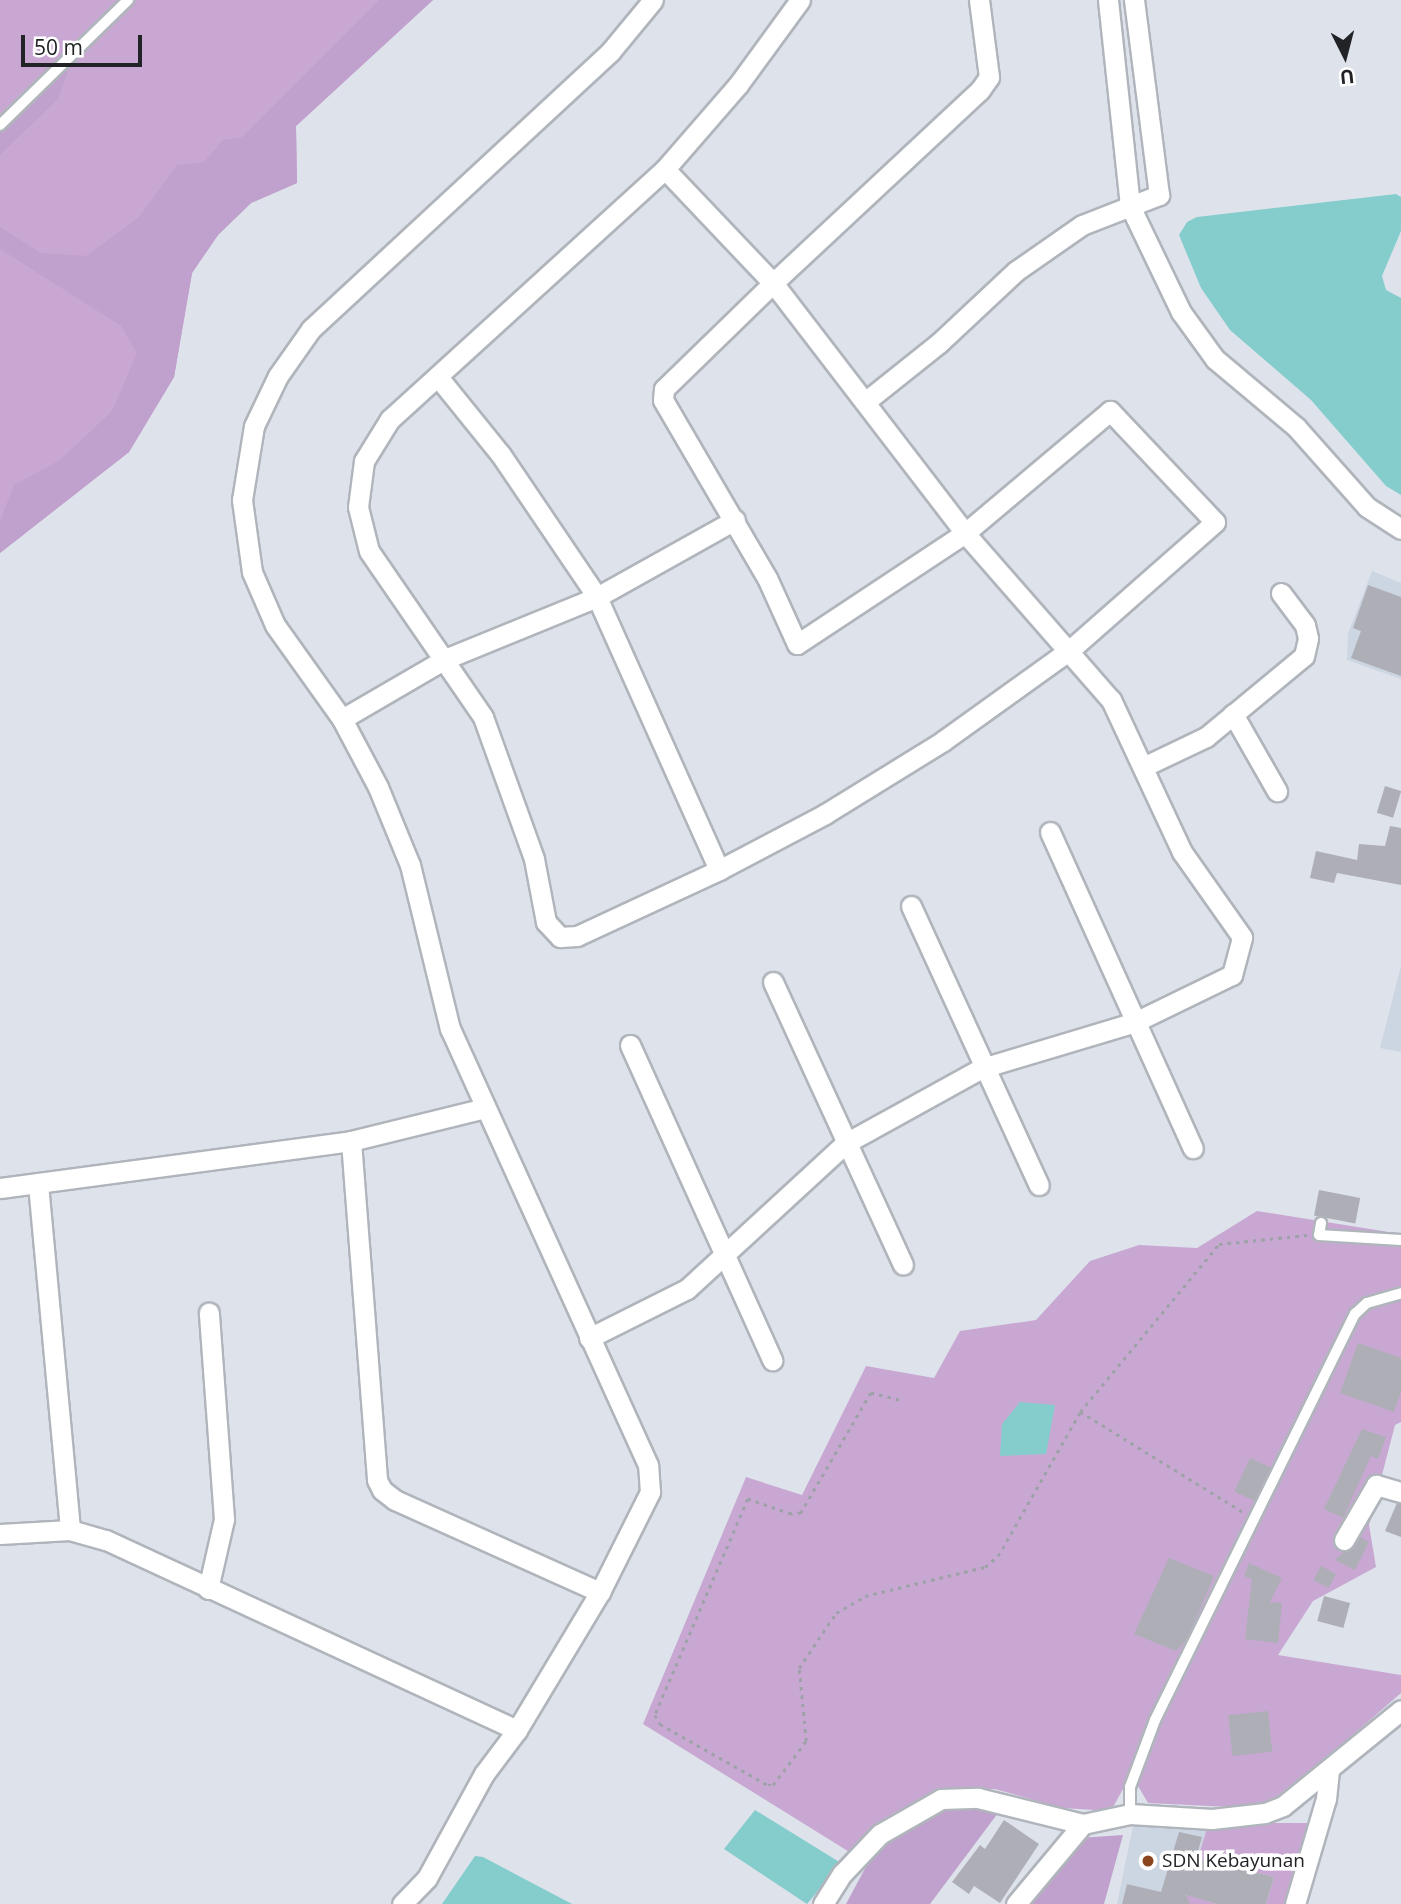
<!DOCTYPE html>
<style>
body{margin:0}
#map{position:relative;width:1401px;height:1904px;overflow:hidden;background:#dee3eb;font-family:"Open Sans",sans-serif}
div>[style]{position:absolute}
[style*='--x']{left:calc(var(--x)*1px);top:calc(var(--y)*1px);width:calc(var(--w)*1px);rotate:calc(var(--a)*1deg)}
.built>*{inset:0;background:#ccd5e2}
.green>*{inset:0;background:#c8a8d3}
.forest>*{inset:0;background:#c0a0cc}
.water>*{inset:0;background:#85cdcd}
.building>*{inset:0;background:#aeaeb6;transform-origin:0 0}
.path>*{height:2.5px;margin-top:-1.25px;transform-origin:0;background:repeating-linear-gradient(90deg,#9ea2a8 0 3.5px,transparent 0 8.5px)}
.roads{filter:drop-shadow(2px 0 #b0b5bc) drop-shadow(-2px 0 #b0b5bc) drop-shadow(0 2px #b0b5bc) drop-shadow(0 -2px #b0b5bc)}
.lane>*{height:10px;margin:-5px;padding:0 5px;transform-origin:5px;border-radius:5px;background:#fff}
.street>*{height:19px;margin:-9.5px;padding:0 9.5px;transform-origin:9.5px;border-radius:9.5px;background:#fff}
.dots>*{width:19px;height:19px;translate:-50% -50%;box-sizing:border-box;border:4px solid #fff;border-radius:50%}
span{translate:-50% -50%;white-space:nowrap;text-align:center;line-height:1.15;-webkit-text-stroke:7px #fff;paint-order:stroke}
.poi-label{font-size:19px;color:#222326}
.left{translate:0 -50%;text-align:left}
.north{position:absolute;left:1310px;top:21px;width:70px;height:70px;-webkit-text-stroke:5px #fff;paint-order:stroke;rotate:174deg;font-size:19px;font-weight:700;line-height:28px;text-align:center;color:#222326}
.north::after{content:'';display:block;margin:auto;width:24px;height:32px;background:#222326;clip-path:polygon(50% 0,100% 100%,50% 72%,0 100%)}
.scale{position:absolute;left:21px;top:35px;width:121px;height:32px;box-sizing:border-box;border:4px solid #222326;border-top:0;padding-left:9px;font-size:21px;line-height:24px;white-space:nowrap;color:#222326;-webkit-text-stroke:5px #fff;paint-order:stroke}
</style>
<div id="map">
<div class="built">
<i style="clip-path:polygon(1372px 571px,1401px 583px,1401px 679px,1347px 660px,1348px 634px)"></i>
<i style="clip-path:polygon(1401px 966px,1401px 1052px,1380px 1048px)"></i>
<i style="clip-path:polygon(1155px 1821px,1207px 1828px,1185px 1898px,1127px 1884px,1122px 1904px,1117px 1904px,1133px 1826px)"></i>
</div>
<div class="green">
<i style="clip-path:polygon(0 0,433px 0,296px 126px,297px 183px,251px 203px,218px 235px,192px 273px,174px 377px,129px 452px,0 553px)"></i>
<i style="clip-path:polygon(1257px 1211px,1401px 1234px,1401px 1422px,1395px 1425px,1369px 1525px,1376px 1567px,1313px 1601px,1278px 1655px,1401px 1675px,1401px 1693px,1284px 1795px,1258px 1807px,1229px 1807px,1148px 1803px,1138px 1786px,1123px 1789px,1111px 1811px,1062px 1808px,995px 1789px,939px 1789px,896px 1814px,851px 1853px,643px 1724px,746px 1477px,802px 1495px,866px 1366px,934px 1378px,960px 1331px,1036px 1320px,1090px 1261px,1139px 1245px,1197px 1248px)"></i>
<i style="clip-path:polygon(1251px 1823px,1310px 1823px,1292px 1904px,1266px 1904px,1274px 1877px,1202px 1860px,1194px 1897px,1217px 1904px,1184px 1904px,1207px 1828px)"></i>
</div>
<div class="forest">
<i style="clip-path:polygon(379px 0,433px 0,296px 126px,297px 183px,251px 203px,218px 235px,192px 273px,174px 377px,129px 452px,0 553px,0 521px,14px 485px,60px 460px,112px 411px,137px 353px,121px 326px,0 249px,0 227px,41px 253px,86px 256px,139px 217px,177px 165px,204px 162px,223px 140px,242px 137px)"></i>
<i style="clip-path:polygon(74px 54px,58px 99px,0 155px,0 125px)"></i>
<i style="clip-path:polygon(972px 1805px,998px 1813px,930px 1904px,846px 1904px,869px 1861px,917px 1818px,944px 1807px)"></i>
<i style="clip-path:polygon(1123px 1835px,1104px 1904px,1030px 1904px,1079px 1838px)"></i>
</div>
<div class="water">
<i style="clip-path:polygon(1396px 194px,1401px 197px,1401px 231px,1382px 276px,1386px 290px,1401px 298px,1401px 495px,1386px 486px,1311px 400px,1230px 330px,1201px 288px,1179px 235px,1187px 222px,1197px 217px)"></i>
<i style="clip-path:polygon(1020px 1402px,1055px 1405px,1046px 1454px,1000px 1456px,1002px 1424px)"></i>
<i style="clip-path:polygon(755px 1810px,841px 1863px,807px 1904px,724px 1849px)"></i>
<i style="clip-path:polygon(475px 1856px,483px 1857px,572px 1904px,442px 1904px)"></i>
</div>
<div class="building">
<i style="clip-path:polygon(1368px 585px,1401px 597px,1401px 676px,1351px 658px,1361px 631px,1353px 628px)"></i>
<i style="left:1385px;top:786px;width:17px;height:28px;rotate:17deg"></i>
<i style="clip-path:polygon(1390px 826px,1401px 828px,1401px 885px,1337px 873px,1334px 883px,1310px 878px,1316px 851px,1357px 860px,1359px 844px,1385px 846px)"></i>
<i style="left:1319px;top:1190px;width:42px;height:26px;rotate:11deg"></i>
<i style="clip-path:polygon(1358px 1343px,1401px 1358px,1401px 1392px,1394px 1412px,1340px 1393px)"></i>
<i style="clip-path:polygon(1362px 1429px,1386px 1437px,1378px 1459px,1371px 1456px,1343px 1518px,1324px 1509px)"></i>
<i style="left:1250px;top:1458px;width:23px;height:37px;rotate:25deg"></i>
<i style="clip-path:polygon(1397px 1503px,1401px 1504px,1401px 1537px,1385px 1531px)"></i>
<i style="clip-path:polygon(1360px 1537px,1369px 1542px,1355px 1570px,1335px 1560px)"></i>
<i style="clip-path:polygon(1169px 1558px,1214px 1576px,1187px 1639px,1176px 1651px,1134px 1634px)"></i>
<i style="clip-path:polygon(1249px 1563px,1282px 1578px,1270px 1602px,1282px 1603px,1278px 1643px,1245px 1639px,1252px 1579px,1244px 1576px)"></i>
<i style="left:1321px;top:1566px;width:17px;height:16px;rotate:28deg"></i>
<i style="left:1324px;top:1596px;width:27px;height:26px;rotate:15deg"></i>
<i style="left:1268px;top:1711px;width:41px;height:40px;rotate:84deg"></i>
<i style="clip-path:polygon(1004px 1820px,1039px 1844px,1000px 1903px,974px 1886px,969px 1894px,952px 1882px,980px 1845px,985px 1849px)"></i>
<i style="clip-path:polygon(1179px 1832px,1202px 1837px,1196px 1858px,1274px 1877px,1266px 1904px,1217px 1904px,1186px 1895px,1190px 1904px,1122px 1904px,1127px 1884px,1161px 1892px)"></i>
</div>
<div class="path">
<i style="--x:899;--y:1400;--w:29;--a:-166"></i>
<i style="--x:871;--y:1393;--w:139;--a:120.3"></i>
<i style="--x:801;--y:1513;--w:10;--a:174"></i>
<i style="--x:791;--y:1514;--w:46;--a:-160.8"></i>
<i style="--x:748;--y:1499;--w:235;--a:113.3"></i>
<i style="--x:655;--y:1715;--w:10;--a:61"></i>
<i style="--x:660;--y:1724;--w:124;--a:29.5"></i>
<i style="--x:768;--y:1785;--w:5;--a:0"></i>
<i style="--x:773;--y:1785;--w:55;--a:-53.1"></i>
<i style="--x:806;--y:1741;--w:73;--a:-95.5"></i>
<i style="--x:799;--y:1668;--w:66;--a:-56.1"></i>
<i style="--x:836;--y:1613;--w:34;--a:-30"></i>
<i style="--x:865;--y:1596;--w:123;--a:-13.6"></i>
<i style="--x:985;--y:1567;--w:17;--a:-40"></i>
<i style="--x:998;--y:1556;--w:166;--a:-60.3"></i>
<i style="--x:1242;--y:1512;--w:190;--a:-148.3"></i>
<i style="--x:1080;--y:1412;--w:218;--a:-50.4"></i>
<i style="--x:1219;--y:1244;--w:89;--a:-5.8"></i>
</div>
<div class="roads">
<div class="lane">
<i style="--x:0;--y:125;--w:179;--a:-44.3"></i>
<i style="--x:1321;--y:1223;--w:12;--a:99"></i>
<i style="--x:1319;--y:1235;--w:82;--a:3.5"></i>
<i style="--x:1130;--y:1814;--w:27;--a:-90"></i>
<i style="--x:1130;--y:1787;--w:72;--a:-69.5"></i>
<i style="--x:1155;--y:1720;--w:453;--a:-63.8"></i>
<i style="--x:1355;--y:1314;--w:16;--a:-43"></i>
<i style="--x:1367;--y:1303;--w:35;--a:-16"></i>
</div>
<div class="street">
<i style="--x:800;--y:0;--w:105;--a:126.1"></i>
<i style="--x:738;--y:85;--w:111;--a:131"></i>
<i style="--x:665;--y:169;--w:372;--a:137.7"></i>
<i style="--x:390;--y:419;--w:49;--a:121.8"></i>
<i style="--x:364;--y:461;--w:46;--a:97.4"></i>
<i style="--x:358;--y:507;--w:45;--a:76"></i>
<i style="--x:369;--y:551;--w:201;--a:55.5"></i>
<i style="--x:483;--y:717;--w:151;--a:70.2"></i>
<i style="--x:534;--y:859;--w:64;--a:79.2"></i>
<i style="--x:546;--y:922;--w:21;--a:47"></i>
<i style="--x:560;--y:937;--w:17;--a:-3"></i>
<i style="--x:577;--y:936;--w:157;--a:-24.9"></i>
<i style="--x:719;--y:870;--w:120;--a:-27.8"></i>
<i style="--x:825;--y:814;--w:139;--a:-31.7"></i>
<i style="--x:943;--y:741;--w:158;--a:-35.7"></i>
<i style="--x:1071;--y:649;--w:192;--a:-41.4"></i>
<i style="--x:1215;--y:522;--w:153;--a:-133.4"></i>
<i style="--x:1110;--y:411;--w:189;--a:139.9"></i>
<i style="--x:965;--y:533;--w:201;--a:146.5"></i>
<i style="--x:797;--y:644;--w:72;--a:-114.4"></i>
<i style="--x:767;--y:578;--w:206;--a:-120.3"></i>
<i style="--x:663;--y:400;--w:11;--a:-85"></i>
<i style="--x:664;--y:389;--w:152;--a:-44.2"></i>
<i style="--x:773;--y:283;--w:283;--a:-43"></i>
<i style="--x:980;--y:90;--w:16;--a:-55"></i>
<i style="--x:989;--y:77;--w:78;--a:-97.4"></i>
<i style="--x:1108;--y:0;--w:207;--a:83.9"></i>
<i style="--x:1130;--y:206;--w:118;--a:64.3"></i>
<i style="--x:1181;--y:312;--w:58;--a:54.1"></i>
<i style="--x:1215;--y:359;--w:106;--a:40"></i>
<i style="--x:1296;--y:427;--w:107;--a:48.4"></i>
<i style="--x:1367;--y:507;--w:40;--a:32.9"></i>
<i style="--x:438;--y:377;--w:100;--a:51.1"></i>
<i style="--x:501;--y:455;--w:171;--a:55.9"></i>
<i style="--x:597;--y:597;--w:299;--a:65.9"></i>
<i style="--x:865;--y:402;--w:95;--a:-38.6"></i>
<i style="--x:939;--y:343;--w:105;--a:-43.1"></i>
<i style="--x:1016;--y:271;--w:80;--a:-34.9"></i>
<i style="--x:1082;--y:225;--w:83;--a:-21.3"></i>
<i style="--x:1159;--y:195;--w:197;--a:-97.3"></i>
<i style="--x:1233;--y:714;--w:89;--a:60.3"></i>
<i style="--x:342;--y:719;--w:119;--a:-30.2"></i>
<i style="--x:445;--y:659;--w:164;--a:-22.2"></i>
<i style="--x:597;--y:597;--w:158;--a:-29.2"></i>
<i style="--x:1143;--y:767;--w:70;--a:-25.5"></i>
<i style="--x:1206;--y:737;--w:127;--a:-39.6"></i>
<i style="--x:1304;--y:656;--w:18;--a:-77"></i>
<i style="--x:1308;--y:638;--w:13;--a:-103"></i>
<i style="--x:1305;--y:625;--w:40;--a:-127"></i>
<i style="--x:1050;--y:832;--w:347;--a:65.7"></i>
<i style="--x:911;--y:906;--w:307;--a:65.4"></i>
<i style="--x:773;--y:982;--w:311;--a:65.3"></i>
<i style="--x:630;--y:1045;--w:346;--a:65.7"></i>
<i style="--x:351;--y:1141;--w:340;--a:85.6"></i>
<i style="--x:377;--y:1480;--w:11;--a:63"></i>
<i style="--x:382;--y:1490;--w:16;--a:38"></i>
<i style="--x:395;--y:1500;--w:225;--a:24.2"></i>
<i style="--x:38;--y:1184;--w:347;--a:84.7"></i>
<i style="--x:0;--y:1188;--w:354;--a:-7.6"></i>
<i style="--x:351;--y:1141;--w:138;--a:-13.8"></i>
<i style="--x:589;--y:1338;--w:110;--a:-26.6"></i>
<i style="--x:687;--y:1289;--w:216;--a:-42.6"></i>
<i style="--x:846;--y:1143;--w:155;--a:-28.9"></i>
<i style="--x:982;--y:1068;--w:160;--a:-16.7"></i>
<i style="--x:1135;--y:1022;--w:108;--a:-25.9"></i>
<i style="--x:1232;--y:975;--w:39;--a:-75"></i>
<i style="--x:1242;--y:937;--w:104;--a:-125.2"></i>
<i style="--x:1182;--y:852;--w:168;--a:-115"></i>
<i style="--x:1111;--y:700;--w:222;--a:-131.2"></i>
<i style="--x:965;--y:533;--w:315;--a:-127.5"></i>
<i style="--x:773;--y:283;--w:157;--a:-133.5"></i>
<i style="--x:0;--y:1534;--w:70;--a:-3.3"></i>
<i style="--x:70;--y:1530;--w:37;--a:16"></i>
<i style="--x:106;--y:1540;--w:453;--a:24.8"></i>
<i style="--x:1344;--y:1540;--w:64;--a:-59.8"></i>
<i style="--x:1376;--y:1485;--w:26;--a:16"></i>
<i style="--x:208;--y:1589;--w:72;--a:-77.1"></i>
<i style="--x:224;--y:1519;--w:207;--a:-94.2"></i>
<i style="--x:402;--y:1904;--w:36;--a:-46"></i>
<i style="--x:427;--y:1878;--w:119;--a:-61.3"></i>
<i style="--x:484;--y:1774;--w:55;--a:-53.1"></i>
<i style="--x:517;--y:1730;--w:161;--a:-59"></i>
<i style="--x:600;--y:1592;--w:112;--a:-63.4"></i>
<i style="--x:650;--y:1492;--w:27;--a:-94"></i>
<i style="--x:648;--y:1465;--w:479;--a:-114.4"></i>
<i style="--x:450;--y:1029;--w:169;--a:-103.7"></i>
<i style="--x:410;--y:865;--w:84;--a:-112.3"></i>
<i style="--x:378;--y:787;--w:77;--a:-117.9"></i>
<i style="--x:342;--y:719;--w:115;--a:-125.5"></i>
<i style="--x:275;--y:625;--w:58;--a:-113.5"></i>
<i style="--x:252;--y:572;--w:73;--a:-97.9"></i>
<i style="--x:242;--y:500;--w:75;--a:-80.8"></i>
<i style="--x:254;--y:426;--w:55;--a:-64.4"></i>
<i style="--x:278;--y:376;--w:57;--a:-54.9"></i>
<i style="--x:311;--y:329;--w:408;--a:-42.8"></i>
<i style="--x:610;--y:52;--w:67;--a:-50.4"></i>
<i style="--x:823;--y:1904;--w:36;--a:-58"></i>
<i style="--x:842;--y:1874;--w:55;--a:-46.5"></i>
<i style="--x:880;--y:1834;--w:70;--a:-29.8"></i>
<i style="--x:941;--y:1799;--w:37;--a:-2"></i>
<i style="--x:978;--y:1798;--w:108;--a:13.9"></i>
<i style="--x:1083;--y:1824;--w:48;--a:-12"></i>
<i style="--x:1130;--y:1814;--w:82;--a:3.5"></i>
<i style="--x:1212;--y:1819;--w:53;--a:-6.5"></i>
<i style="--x:1265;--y:1813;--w:19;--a:-21"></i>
<i style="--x:1283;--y:1806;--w:152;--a:-39.1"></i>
<i style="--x:1016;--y:1904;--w:104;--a:-50.1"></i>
<i style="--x:1295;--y:1904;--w:109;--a:-73.6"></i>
<i style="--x:1326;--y:1799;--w:29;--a:-84"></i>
</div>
</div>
<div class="dots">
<i style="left:1148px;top:1861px;background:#8c461f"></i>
</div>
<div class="poi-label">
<span class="left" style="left:1162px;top:1861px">SDN Kebayunan</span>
</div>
<div class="north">U</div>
<div class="scale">50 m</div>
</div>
